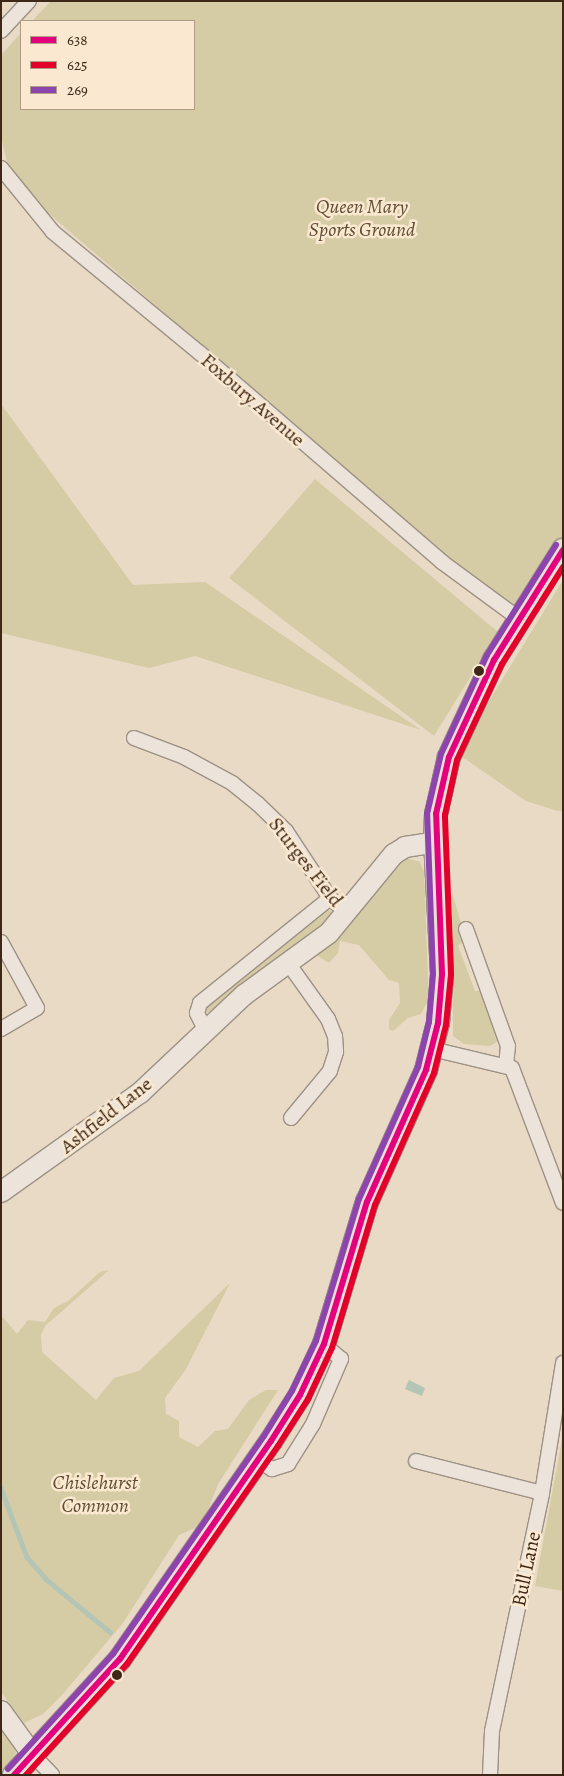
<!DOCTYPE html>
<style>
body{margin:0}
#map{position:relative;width:564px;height:1776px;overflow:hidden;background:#e9dac5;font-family:Alegreya,serif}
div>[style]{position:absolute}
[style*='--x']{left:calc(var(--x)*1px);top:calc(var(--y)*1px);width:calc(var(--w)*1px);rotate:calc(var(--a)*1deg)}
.green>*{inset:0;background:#d5cba4}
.water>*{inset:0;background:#b4c5b5}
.stream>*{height:4.5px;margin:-2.25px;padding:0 2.25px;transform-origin:2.25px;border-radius:2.25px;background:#b4c5b5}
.roads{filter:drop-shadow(1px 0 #9c9184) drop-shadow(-1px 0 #9c9184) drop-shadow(0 1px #9c9184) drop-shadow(0 -1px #9c9184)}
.street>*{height:14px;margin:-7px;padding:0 7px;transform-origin:7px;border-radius:7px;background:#ece4da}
.secondary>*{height:20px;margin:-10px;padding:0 10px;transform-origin:10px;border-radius:10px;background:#ece4da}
.primary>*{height:22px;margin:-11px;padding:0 11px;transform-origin:11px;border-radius:11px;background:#e8e0d4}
.bus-1>*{height:6px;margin:-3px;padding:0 3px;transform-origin:3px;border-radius:3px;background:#e5007d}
.bus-2>*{height:6px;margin:-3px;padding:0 3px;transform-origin:3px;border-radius:3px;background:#e4002b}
.bus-3>*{height:6px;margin:-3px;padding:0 3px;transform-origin:3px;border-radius:3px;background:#8e44ad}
.dots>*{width:14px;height:14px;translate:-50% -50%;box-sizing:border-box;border:2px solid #fae9d0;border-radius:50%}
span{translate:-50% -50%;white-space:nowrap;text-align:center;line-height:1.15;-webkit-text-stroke:5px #fae9d0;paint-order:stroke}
.park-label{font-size:20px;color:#604d34;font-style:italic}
.street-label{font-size:20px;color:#3e2717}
.frame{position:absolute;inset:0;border:2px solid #3e2717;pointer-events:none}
.legend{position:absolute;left:20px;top:20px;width:175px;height:90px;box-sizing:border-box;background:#fae9d0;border:1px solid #af9b86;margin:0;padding:6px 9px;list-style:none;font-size:15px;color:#3e2717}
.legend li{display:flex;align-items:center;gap:10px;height:25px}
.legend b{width:25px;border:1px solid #af9b86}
</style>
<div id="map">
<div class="green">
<i style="clip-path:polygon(51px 1px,563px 1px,563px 539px,516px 615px,12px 182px,1px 137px,1px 55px,21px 33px,21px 109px,194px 109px,194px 21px,32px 21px)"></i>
<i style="clip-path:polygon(1px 404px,133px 585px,205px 582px,421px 730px,195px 656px,149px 668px,1px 633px)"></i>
<i style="clip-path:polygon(315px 479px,498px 632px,434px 736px,229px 578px)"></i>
<i style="clip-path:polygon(563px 580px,563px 811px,558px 811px,526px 801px,461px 756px,486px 706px)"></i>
<i style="clip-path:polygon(406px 858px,420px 862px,424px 872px,429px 1004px,427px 1002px,421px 1014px,408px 1018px,393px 1031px,389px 1029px,389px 1020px,400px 1003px,399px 983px,389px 980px,359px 945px,340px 941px,338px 953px,329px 963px,318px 956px,318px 952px,398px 861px)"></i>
<i style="clip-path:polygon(452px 892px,464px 934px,465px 939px,458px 946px,475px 991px,483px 991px,499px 1041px,490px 1046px,464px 1044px,453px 1036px)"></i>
<i style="clip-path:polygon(329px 910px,333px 913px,328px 924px,207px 1013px,204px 1010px,210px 1001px)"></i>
<i style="clip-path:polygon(109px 1270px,45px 1326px,41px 1335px,42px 1352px,96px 1400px,114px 1378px,139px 1371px,230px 1283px,186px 1369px,165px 1398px,166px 1414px,179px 1421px,179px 1437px,198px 1447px,215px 1431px,228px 1429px,249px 1400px,266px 1390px,278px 1390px,218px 1484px,202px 1525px,179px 1535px,123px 1623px,62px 1695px,43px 1714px,24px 1723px,1px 1692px,1px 1315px,17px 1334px,28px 1320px,45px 1322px,54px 1308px,68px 1301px,100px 1272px)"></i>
<i style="clip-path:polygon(563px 1434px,563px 1591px,535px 1586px)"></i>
<i style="clip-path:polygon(1px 1721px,12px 1737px,16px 1753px,1px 1774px)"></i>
</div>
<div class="water">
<i style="clip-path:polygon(409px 1380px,425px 1388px,422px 1396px,405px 1389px)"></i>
</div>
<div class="stream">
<i style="--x:1;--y:1488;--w:74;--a:69.4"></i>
<i style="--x:27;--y:1557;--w:30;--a:49"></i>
<i style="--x:47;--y:1580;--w:82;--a:39.5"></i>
</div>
<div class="roads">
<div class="street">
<i style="--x:1;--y:31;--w:41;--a:-47"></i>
<i style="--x:1;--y:168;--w:82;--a:50.9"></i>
<i style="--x:53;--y:232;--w:190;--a:39.5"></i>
<i style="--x:200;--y:353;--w:320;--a:40.8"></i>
<i style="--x:442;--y:562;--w:94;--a:36.4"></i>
<i style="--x:134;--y:738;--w:53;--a:20.8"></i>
<i style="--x:184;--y:757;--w:55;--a:28.4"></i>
<i style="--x:232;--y:783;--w:33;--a:39"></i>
<i style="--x:258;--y:804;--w:39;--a:44"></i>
<i style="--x:286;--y:831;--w:80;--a:56.7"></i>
<i style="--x:330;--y:898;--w:23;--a:41"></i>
<i style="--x:466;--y:929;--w:124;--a:70.3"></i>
<i style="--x:508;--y:1046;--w:18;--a:96"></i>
<i style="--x:1;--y:942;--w:75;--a:61.4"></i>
<i style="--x:37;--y:1008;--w:42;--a:149.7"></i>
<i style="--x:288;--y:963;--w:69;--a:54.5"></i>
<i style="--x:328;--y:1019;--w:18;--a:68"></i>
<i style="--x:335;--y:1036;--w:16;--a:86"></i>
<i style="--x:336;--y:1052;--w:20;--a:108"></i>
<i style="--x:330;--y:1071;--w:61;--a:129.7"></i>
<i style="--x:205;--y:1029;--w:18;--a:-117"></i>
<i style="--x:197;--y:1013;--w:10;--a:-73"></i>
<i style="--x:200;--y:1003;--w:167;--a:-38.9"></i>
<i style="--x:432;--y:1049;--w:82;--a:13.4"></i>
<i style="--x:512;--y:1068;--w:144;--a:69.3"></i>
<i style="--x:258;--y:1460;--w:17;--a:33"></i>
<i style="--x:272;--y:1469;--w:17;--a:-17"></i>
<i style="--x:288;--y:1464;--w:47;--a:-58"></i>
<i style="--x:313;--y:1424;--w:71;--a:-66.7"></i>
<i style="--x:341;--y:1359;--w:23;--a:-139"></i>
<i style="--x:416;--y:1461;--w:130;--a:14.3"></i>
<i style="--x:32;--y:1754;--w:29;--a:46"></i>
<i style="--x:490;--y:1775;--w:44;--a:-87.4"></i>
<i style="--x:492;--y:1731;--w:243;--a:-78.1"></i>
<i style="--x:542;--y:1493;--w:132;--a:-80.8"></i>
</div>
<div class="secondary">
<i style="--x:1;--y:1192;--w:171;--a:-35.5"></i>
<i style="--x:140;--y:1093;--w:143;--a:-43.3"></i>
<i style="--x:244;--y:995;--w:105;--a:-36.1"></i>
<i style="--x:329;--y:933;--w:102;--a:-50.6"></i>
<i style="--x:394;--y:854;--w:13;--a:-32"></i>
<i style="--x:405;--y:847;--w:30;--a:-9"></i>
<i style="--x:1;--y:1711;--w:53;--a:54.2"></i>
</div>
<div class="primary">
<i style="--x:14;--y:1775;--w:157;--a:-47.6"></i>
<i style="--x:120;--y:1659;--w:265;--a:-55.3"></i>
<i style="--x:271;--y:1441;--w:54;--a:-57.8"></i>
<i style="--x:300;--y:1395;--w:56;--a:-64.8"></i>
<i style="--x:324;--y:1344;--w:148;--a:-73.2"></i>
<i style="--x:367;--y:1202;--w:145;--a:-65.9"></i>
<i style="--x:426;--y:1070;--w:49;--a:-75.7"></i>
<i style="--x:438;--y:1023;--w:49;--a:-85.3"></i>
<i style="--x:442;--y:974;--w:132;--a:-93"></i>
<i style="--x:435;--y:842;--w:28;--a:-88"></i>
<i style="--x:436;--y:814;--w:58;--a:-77.2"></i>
<i style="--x:449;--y:757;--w:107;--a:-65.1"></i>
<i style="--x:494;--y:660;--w:130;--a:-57.9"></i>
</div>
</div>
<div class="bus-1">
<i style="--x:14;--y:1775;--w:157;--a:-47.6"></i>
<i style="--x:120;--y:1659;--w:265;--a:-55.3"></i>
<i style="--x:271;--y:1441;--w:54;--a:-57.8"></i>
<i style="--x:300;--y:1395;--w:56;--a:-64.8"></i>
<i style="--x:324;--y:1344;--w:148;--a:-73.2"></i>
<i style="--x:367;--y:1202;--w:145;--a:-65.9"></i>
<i style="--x:426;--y:1070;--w:49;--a:-75.7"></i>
<i style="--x:438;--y:1023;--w:49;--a:-85.3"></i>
<i style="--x:442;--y:974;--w:160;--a:-92.1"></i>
<i style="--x:436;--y:814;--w:58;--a:-77.2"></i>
<i style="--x:449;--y:757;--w:107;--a:-65.1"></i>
<i style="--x:494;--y:660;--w:130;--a:-57.9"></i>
</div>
<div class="bus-2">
<i style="--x:26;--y:1775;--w:150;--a:-47.7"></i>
<i style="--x:127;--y:1664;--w:265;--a:-55.3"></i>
<i style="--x:278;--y:1446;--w:56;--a:-57.4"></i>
<i style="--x:308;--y:1399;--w:56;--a:-64.8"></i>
<i style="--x:332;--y:1348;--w:149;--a:-73.3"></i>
<i style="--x:375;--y:1205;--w:145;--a:-65.9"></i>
<i style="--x:434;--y:1073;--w:49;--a:-76"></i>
<i style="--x:446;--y:1025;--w:51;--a:-84.4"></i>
<i style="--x:451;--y:974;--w:159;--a:-92.2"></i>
<i style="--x:445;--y:815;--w:56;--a:-77.7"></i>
<i style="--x:457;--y:760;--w:106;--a:-64.9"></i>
<i style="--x:502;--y:664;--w:115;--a:-57.8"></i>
</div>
<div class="bus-3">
<i style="--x:8;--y:1769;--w:156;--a:-47.6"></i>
<i style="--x:113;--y:1654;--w:265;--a:-55.3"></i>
<i style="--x:264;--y:1436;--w:53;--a:-58.1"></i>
<i style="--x:292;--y:1391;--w:55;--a:-64.4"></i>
<i style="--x:316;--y:1341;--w:148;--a:-73.2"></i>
<i style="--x:359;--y:1199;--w:145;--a:-65.9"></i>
<i style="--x:418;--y:1067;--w:46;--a:-76.3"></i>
<i style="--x:429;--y:1022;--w:48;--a:-85.2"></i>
<i style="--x:433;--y:974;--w:160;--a:-92.1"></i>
<i style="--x:427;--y:814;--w:62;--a:-76.9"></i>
<i style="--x:441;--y:754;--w:109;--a:-65.1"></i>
<i style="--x:487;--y:655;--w:130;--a:-57.9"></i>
</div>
<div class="dots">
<i style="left:479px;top:671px;background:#3e2717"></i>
<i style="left:117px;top:1675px;background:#3e2717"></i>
</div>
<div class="park-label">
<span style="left:362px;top:218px">Queen Mary<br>Sports Ground</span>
<span style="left:95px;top:1494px">Chislehurst<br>Common</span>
</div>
<div class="street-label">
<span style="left:253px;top:400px;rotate:41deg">Foxbury Avenue</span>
<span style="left:306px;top:862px;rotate:52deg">Sturges Field</span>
<span style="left:106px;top:1115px;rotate:-38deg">Ashfield Lane</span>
<span style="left:526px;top:1569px;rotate:-78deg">Bull Lane</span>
</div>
<div class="frame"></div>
<ul class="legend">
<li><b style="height:6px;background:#e5007d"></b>638</li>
<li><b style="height:6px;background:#e4002b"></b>625</li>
<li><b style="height:6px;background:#8e44ad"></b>269</li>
</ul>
</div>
